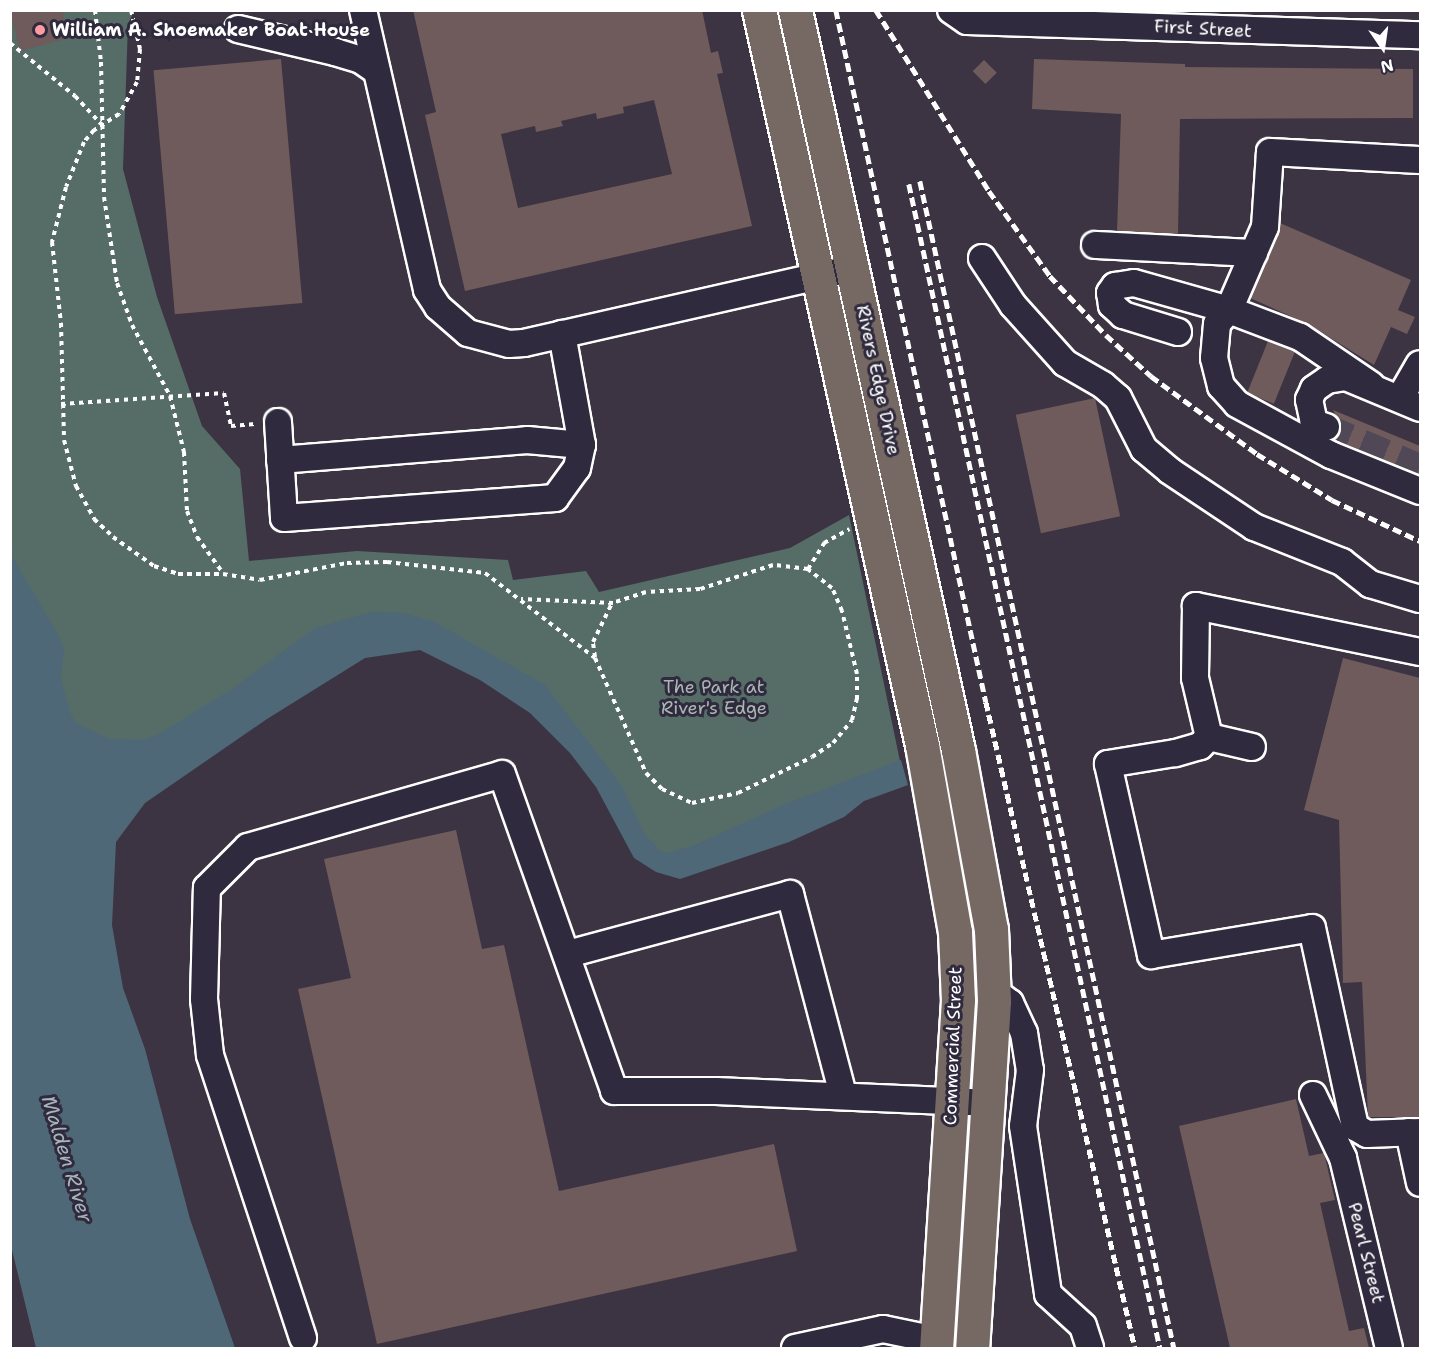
<!DOCTYPE html>
<style>
body{margin:0}
#map{position:relative;width:1431px;height:1359px;overflow:hidden;background:#3c3443;font-family:"Shantell Sans",sans-serif}
div>[style]{position:absolute}
[style*='--x']{left:calc(var(--x)*1px);top:calc(var(--y)*1px);width:calc(var(--w)*1px);rotate:calc(var(--a)*1deg)}
.green>*{inset:0;background:#556c67}
.water>*{inset:0;background:#4f6877}
.building>*{inset:0;background:#6f5a5c;transform-origin:0 0}
.minor-tunnel>*{height:26px;margin-top:-13px;transform-origin:0;background:repeating-linear-gradient(90deg,#504856 0 26px,transparent 0 39px)}
.path>*{height:4px;margin-top:-2px;transform-origin:0;background:repeating-linear-gradient(90deg,#fff 0 4.5px,transparent 0 9px)}
.roads{filter:drop-shadow(2px 0 #fff) drop-shadow(-2px 0 #fff) drop-shadow(0 2px #fff) drop-shadow(0 -2px #fff)}
.minor>*{height:26px;margin:-13px;padding:0 13px;transform-origin:13px;border-radius:13px;background:#2f2a3d}
.major>*{height:33px;margin:-16.5px;padding:0 16.5px;transform-origin:16.5px;border-radius:16.5px;background:#766964}
.rail>*{height:4.5px;margin-top:-2.25px;transform-origin:0;background:repeating-linear-gradient(90deg,#fff 0 9px,transparent 0 13.5px)}
.dots>*{width:16px;height:16px;translate:-50% -50%;box-sizing:border-box;border:3px solid #2f2a3d;border-radius:50%}
span{translate:-50% -50%;white-space:nowrap;text-align:center;line-height:1.15;-webkit-text-stroke:6px #2f2a3d;paint-order:stroke}
.street-label{font-size:18px;color:#fff}
.poi-label{font-size:18px;color:#fff;font-weight:700}
.left{translate:0 -50%;text-align:left}
.park-label{font-size:18px;color:#aab6b3}
.water-label{font-size:20px;color:#a7b4bb;font-style:italic}
.frame{position:absolute;inset:0;border:12px solid #fff;pointer-events:none}
.north{position:absolute;left:1353px;top:18px;width:60px;height:60px;-webkit-text-stroke:4px #2f2a3d;paint-order:stroke;rotate:167deg;font-size:16px;font-weight:700;line-height:24px;text-align:center;color:#fff}
.north::after{content:'';display:block;margin:auto;width:21px;height:27px;background:#fff;clip-path:polygon(50% 0,100% 100%,50% 72%,0 100%)}
</style>
<div id="map">
<div class="green">
<i style="clip-path:polygon(10px 11px,134px 11px,128px 24px,123px 169px,157px 297px,202px 426px,240px 469px,249px 561px,357px 551px,508px 560px,513px 580px,586px 571px,599px 592px,790px 548px,849px 515px,901px 766px,657px 860px,614px 784px,432px 627px,145px 746px,94px 742px,69px 726px,11px 567px)"></i>
</div>
<div class="water">
<i style="clip-path:polygon(11px 555px,59px 636px,64px 649px,61px 678px,71px 715px,76px 723px,109px 739px,142px 740px,157px 735px,232px 689px,315px 628px,372px 612px,403px 613px,433px 621px,545px 685px,622px 786px,644px 833px,660px 851px,668px 853px,695px 845px,785px 804px,901px 760px,908px 785px,864px 801px,844px 817px,789px 842px,680px 879px,656px 872px,634px 858px,596px 787px,570px 753px,530px 713px,480px 680px,420px 650px,365px 658px,267px 719px,145px 803px,116px 842px,112px 925px,123px 988px,145px 1049px,190px 1219px,235px 1348px,36px 1348px,10px 1242px)"></i>
</div>
<div class="building">
<i style="clip-path:polygon(10px 10px,62px 10px,69px 38px,20px 51px)"></i>
<i style="clip-path:polygon(evenodd,413px 10px,702px 10px,711px 53px,718px 51px,723px 73px,717px 74px,752px 226px,465px 291px,425px 115px,436px 112px,413px 10px,654px 100px,672px 174px,518px 208px,501px 134px,535px 126px,536px 132px,563px 126px,561px 121px,596px 113px,597px 119px,624px 113px,623px 107px,654px 100px)"></i>
<i style="left:281px;top:59px;width:245px;height:128px;rotate:85deg"></i>
<i style="clip-path:polygon(1034px 59px,1185px 64px,1185px 67px,1413px 69px,1413px 118px,1180px 119px,1178px 234px,1117px 231px,1121px 114px,1032px 109px)"></i>
<i style="left:984px;top:60px;width:18px;height:16px;rotate:45deg"></i>
<i style="clip-path:polygon(1280px 223px,1411px 280px,1398px 310px,1415px 317px,1407px 334px,1391px 327px,1374px 365px,1308px 324px,1250px 298px)"></i>
<i style="left:1268px;top:341px;width:29px;height:56px;rotate:22deg"></i>
<i style="left:1095px;top:398px;width:121px;height:81px;rotate:78deg"></i>
<i style="clip-path:polygon(1333px 410px,1420px 446px,1420px 475px,1334px 439px,1341px 425px)"></i>
<i style="clip-path:polygon(1343px 658px,1420px 678px,1420px 1117px,1368px 1117px,1362px 982px,1343px 983px,1339px 820px,1304px 810px)"></i>
<i style="clip-path:polygon(456px 830px,482px 949px,504px 945px,559px 1191px,774px 1144px,797px 1251px,377px 1344px,298px 989px,351px 978px,324px 859px)"></i>
<i style="clip-path:polygon(1296px 1099px,1309px 1156px,1324px 1153px,1335px 1200px,1320px 1203px,1349px 1331px,1364px 1328px,1369px 1348px,1230px 1348px,1179px 1126px)"></i>
</div>
<div class="minor-tunnel">
<i style="--x:1326;--y:427;--w:102;--a:23.1"></i>
</div>
<div class="path">
<i style="--x:95;--y:10;--w:52;--a:83.4"></i>
<i style="--x:101;--y:62;--w:135;--a:88.7"></i>
<i style="--x:104;--y:197;--w:87;--a:81.4"></i>
<i style="--x:117;--y:283;--w:45;--a:70.3"></i>
<i style="--x:132;--y:325;--w:81;--a:61.8"></i>
<i style="--x:170;--y:396;--w:58;--a:76"></i>
<i style="--x:184;--y:452;--w:59;--a:87.1"></i>
<i style="--x:187;--y:511;--w:28;--a:69"></i>
<i style="--x:197;--y:537;--w:44;--a:54.2"></i>
<i style="--x:131;--y:10;--w:40;--a:77"></i>
<i style="--x:140;--y:49;--w:33;--a:95"></i>
<i style="--x:137;--y:82;--w:37;--a:119"></i>
<i style="--x:119;--y:114;--w:30;--a:147"></i>
<i style="--x:94;--y:130;--w:16;--a:130"></i>
<i style="--x:84;--y:142;--w:48;--a:111.8"></i>
<i style="--x:66;--y:187;--w:57;--a:104.3"></i>
<i style="--x:52;--y:242;--w:81;--a:83.7"></i>
<i style="--x:61;--y:323;--w:117;--a:88.5"></i>
<i style="--x:64;--y:440;--w:48;--a:75.4"></i>
<i style="--x:76;--y:486;--w:38;--a:61"></i>
<i style="--x:94;--y:519;--w:26;--a:43"></i>
<i style="--x:113;--y:537;--w:50;--a:35.3"></i>
<i style="--x:154;--y:566;--w:25;--a:18"></i>
<i style="--x:178;--y:574;--w:45;--a:0"></i>
<i style="--x:223;--y:574;--w:37;--a:9"></i>
<i style="--x:260;--y:580;--w:89;--a:-11.1"></i>
<i style="--x:347;--y:563;--w:40;--a:-1.4"></i>
<i style="--x:387;--y:562;--w:99;--a:6.4"></i>
<i style="--x:485;--y:573;--w:139;--a:37.7"></i>
<i style="--x:595;--y:658;--w:126;--a:66.1"></i>
<i style="--x:646;--y:773;--w:23;--a:45"></i>
<i style="--x:662;--y:789;--w:33;--a:25"></i>
<i style="--x:692;--y:803;--w:47;--a:-12.3"></i>
<i style="--x:738;--y:793;--w:82;--a:-25.9"></i>
<i style="--x:812;--y:757;--w:25;--a:-34"></i>
<i style="--x:833;--y:743;--w:30;--a:-50"></i>
<i style="--x:852;--y:720;--w:22;--a:-77"></i>
<i style="--x:857;--y:699;--w:25;--a:-90"></i>
<i style="--x:857;--y:674;--w:65;--a:-103.4"></i>
<i style="--x:842;--y:611;--w:25;--a:-113"></i>
<i style="--x:832;--y:588;--w:31;--a:-142"></i>
<i style="--x:808;--y:569;--w:35;--a:-173"></i>
<i style="--x:773;--y:565;--w:77;--a:161.8"></i>
<i style="--x:700;--y:589;--w:54;--a:176.8"></i>
<i style="--x:646;--y:592;--w:35;--a:162"></i>
<i style="--x:613;--y:603;--w:92;--a:-177.5"></i>
<i style="--x:10;--y:43;--w:84;--a:39.2"></i>
<i style="--x:75;--y:96;--w:38;--a:47"></i>
<i style="--x:61;--y:404;--w:163;--a:-3.9"></i>
<i style="--x:224;--y:393;--w:34;--a:78"></i>
<i style="--x:231;--y:426;--w:24;--a:-5"></i>
<i style="--x:808;--y:569;--w:31;--a:-58"></i>
<i style="--x:824;--y:543;--w:29;--a:-29"></i>
<i style="--x:595;--y:657;--w:15;--a:-98"></i>
<i style="--x:593;--y:642;--w:43;--a:-64"></i>
</div>
<div class="roads">
<div class="minor">
<i style="--x:363;--y:10;--w:287;--a:77.1"></i>
<i style="--x:427;--y:290;--w:20;--a:57"></i>
<i style="--x:438;--y:307;--w:40;--a:41"></i>
<i style="--x:468;--y:333;--w:42;--a:15"></i>
<i style="--x:509;--y:344;--w:15;--a:-4"></i>
<i style="--x:524;--y:343;--w:337;--a:-12.8"></i>
<i style="--x:951;--y:10;--w:19;--a:35"></i>
<i style="--x:967;--y:21;--w:453;--a:1.8"></i>
<i style="--x:238;--y:29;--w:100;--a:13.3"></i>
<i style="--x:335;--y:52;--w:27;--a:17"></i>
<i style="--x:361;--y:60;--w:19;--a:35"></i>
<i style="--x:1095;--y:245;--w:159;--a:2.9"></i>
<i style="--x:982;--y:258;--w:56;--a:56.6"></i>
<i style="--x:1013;--y:305;--w:78;--a:48.1"></i>
<i style="--x:1065;--y:363;--w:44;--a:30.1"></i>
<i style="--x:1103;--y:385;--w:20;--a:41"></i>
<i style="--x:1118;--y:398;--w:57;--a:63"></i>
<i style="--x:1144;--y:449;--w:34;--a:40"></i>
<i style="--x:1170;--y:471;--w:101;--a:33.7"></i>
<i style="--x:1254;--y:527;--w:95;--a:21.7"></i>
<i style="--x:1342;--y:562;--w:36;--a:38"></i>
<i style="--x:1370;--y:584;--w:52;--a:16.7"></i>
<i style="--x:1178;--y:332;--w:58;--a:-162.8"></i>
<i style="--x:1123;--y:315;--w:15;--a:-138"></i>
<i style="--x:1112;--y:305;--w:12;--a:-99"></i>
<i style="--x:1110;--y:293;--w:9;--a:-54"></i>
<i style="--x:1115;--y:286;--w:19;--a:-9"></i>
<i style="--x:1134;--y:283;--w:99;--a:15.9"></i>
<i style="--x:1229;--y:310;--w:90;--a:-66.6"></i>
<i style="--x:1265;--y:227;--w:75;--a:-86.2"></i>
<i style="--x:1270;--y:152;--w:150;--a:3.1"></i>
<i style="--x:1371;--y:385;--w:86;--a:-145.9"></i>
<i style="--x:1300;--y:337;--w:76;--a:-159.2"></i>
<i style="--x:1229;--y:310;--w:18;--a:131"></i>
<i style="--x:1217;--y:324;--w:34;--a:95"></i>
<i style="--x:1214;--y:358;--w:29;--a:76"></i>
<i style="--x:1221;--y:386;--w:24;--a:48"></i>
<i style="--x:1237;--y:404;--w:107;--a:28.5"></i>
<i style="--x:1331;--y:455;--w:96;--a:22"></i>
<i style="--x:1400;--y:398;--w:39;--a:-60"></i>
<i style="--x:278;--y:422;--w:96;--a:86.4"></i>
<i style="--x:284;--y:518;--w:272;--a:-4.2"></i>
<i style="--x:555;--y:498;--w:37;--a:-54"></i>
<i style="--x:577;--y:468;--w:24;--a:-78"></i>
<i style="--x:582;--y:445;--w:113;--a:-100.2"></i>
<i style="--x:1326;--y:427;--w:13;--a:-162"></i>
<i style="--x:1314;--y:423;--w:24;--a:-102"></i>
<i style="--x:1309;--y:400;--w:12;--a:-66"></i>
<i style="--x:1314;--y:389;--w:16;--a:-35"></i>
<i style="--x:1327;--y:380;--w:19;--a:-9"></i>
<i style="--x:1346;--y:377;--w:80;--a:22.7"></i>
<i style="--x:280;--y:460;--w:248;--a:-4.6"></i>
<i style="--x:527;--y:440;--w:55;--a:5.2"></i>
<i style="--x:1420;--y:652;--w:229;--a:-168.4"></i>
<i style="--x:1196;--y:606;--w:72;--a:90.8"></i>
<i style="--x:1195;--y:678;--w:61;--a:76.7"></i>
<i style="--x:1209;--y:737;--w:13;--a:135"></i>
<i style="--x:1200;--y:746;--w:26;--a:164"></i>
<i style="--x:1175;--y:753;--w:68;--a:170.7"></i>
<i style="--x:1108;--y:764;--w:196;--a:77.3"></i>
<i style="--x:1151;--y:955;--w:163;--a:-9.5"></i>
<i style="--x:1312;--y:928;--w:204;--a:77.8"></i>
<i style="--x:1355;--y:1127;--w:14;--a:30"></i>
<i style="--x:1367;--y:1134;--w:53;--a:-2.2"></i>
<i style="--x:1209;--y:737;--w:44;--a:13.1"></i>
<i style="--x:568;--y:954;--w:230;--a:-15.1"></i>
<i style="--x:790;--y:894;--w:208;--a:75.2"></i>
<i style="--x:994;--y:991;--w:20;--a:37"></i>
<i style="--x:1010;--y:1003;--w:33;--a:65"></i>
<i style="--x:1024;--y:1033;--w:37;--a:81"></i>
<i style="--x:1030;--y:1070;--w:56;--a:97.1"></i>
<i style="--x:1023;--y:1126;--w:170;--a:81.5"></i>
<i style="--x:1048;--y:1294;--w:47;--a:42.4"></i>
<i style="--x:1083;--y:1326;--w:23;--a:72"></i>
<i style="--x:1313;--y:1095;--w:70;--a:64.5"></i>
<i style="--x:1343;--y:1158;--w:195;--a:76.4"></i>
<i style="--x:1409;--y:1132;--w:52;--a:77.8"></i>
<i style="--x:303;--y:1338;--w:298;--a:-108.2"></i>
<i style="--x:210;--y:1055;--w:56;--a:-96.1"></i>
<i style="--x:204;--y:999;--w:111;--a:-88.5"></i>
<i style="--x:207;--y:888;--w:58;--a:-45"></i>
<i style="--x:248;--y:847;--w:264;--a:-16"></i>
<i style="--x:502;--y:774;--w:336;--a:70.5"></i>
<i style="--x:614;--y:1091;--w:102;--a:0"></i>
<i style="--x:716;--y:1091;--w:271;--a:2.5"></i>
<i style="--x:795;--y:1348;--w:90;--a:-12.2"></i>
<i style="--x:883;--y:1329;--w:54;--a:11.7"></i>
</div>
<div class="major">
<i style="--x:759;--y:10;--w:753;--a:77.5"></i>
<i style="--x:922;--y:745;--w:190;--a:80"></i>
<i style="--x:955;--y:932;--w:68;--a:87.5"></i>
<i style="--x:958;--y:1000;--w:349;--a:93.6"></i>
<i style="--x:795;--y:10;--w:758;--a:77.58"></i>
<i style="--x:958;--y:750;--w:182;--a:79.6"></i>
<i style="--x:991;--y:929;--w:72;--a:87.6"></i>
<i style="--x:994;--y:1001;--w:348;--a:93.6"></i>
</div>
</div>
<div class="rail">
<i style="--x:836;--y:10;--w:708;--a:77.77"></i>
<i style="--x:986;--y:702;--w:663;--a:77.01"></i>
<i style="--x:876;--y:10;--w:213;--a:58"></i>
<i style="--x:989;--y:191;--w:105;--a:54.3"></i>
<i style="--x:1050;--y:276;--w:81;--a:46.5"></i>
<i style="--x:1106;--y:335;--w:61;--a:42.3"></i>
<i style="--x:1151;--y:376;--w:132;--a:36.3"></i>
<i style="--x:1257;--y:454;--w:88;--a:31.5"></i>
<i style="--x:1332;--y:500;--w:97;--a:25"></i>
<i style="--x:920;--y:181;--w:1194;--a:77.72"></i>
<i style="--x:909;--y:184;--w:1191;--a:77.83"></i>
</div>
<div class="dots">
<i style="left:40px;top:30px;background:#ff9aa2"></i>
</div>
<div class="street-label">
<span style="left:1203px;top:29px;rotate:3deg">First Street</span>
<span style="left:878px;top:380px;rotate:78deg">Rivers Edge Drive</span>
<span style="left:953px;top:1046px;rotate:-88deg">Commercial Street</span>
<span style="left:1366px;top:1253px;rotate:76deg">Pearl Street</span>
</div>
<div class="poi-label">
<span class="left" style="left:52px;top:30px">William A. Shoemaker Boat House</span>
</div>
<div class="park-label">
<span style="left:714px;top:698px">The Park at<br>River's Edge</span>
</div>
<div class="water-label">
<span style="left:67px;top:1159px;rotate:73deg">Malden River</span>
</div>
<div class="frame"></div>
<div class="north">N</div>
</div>
